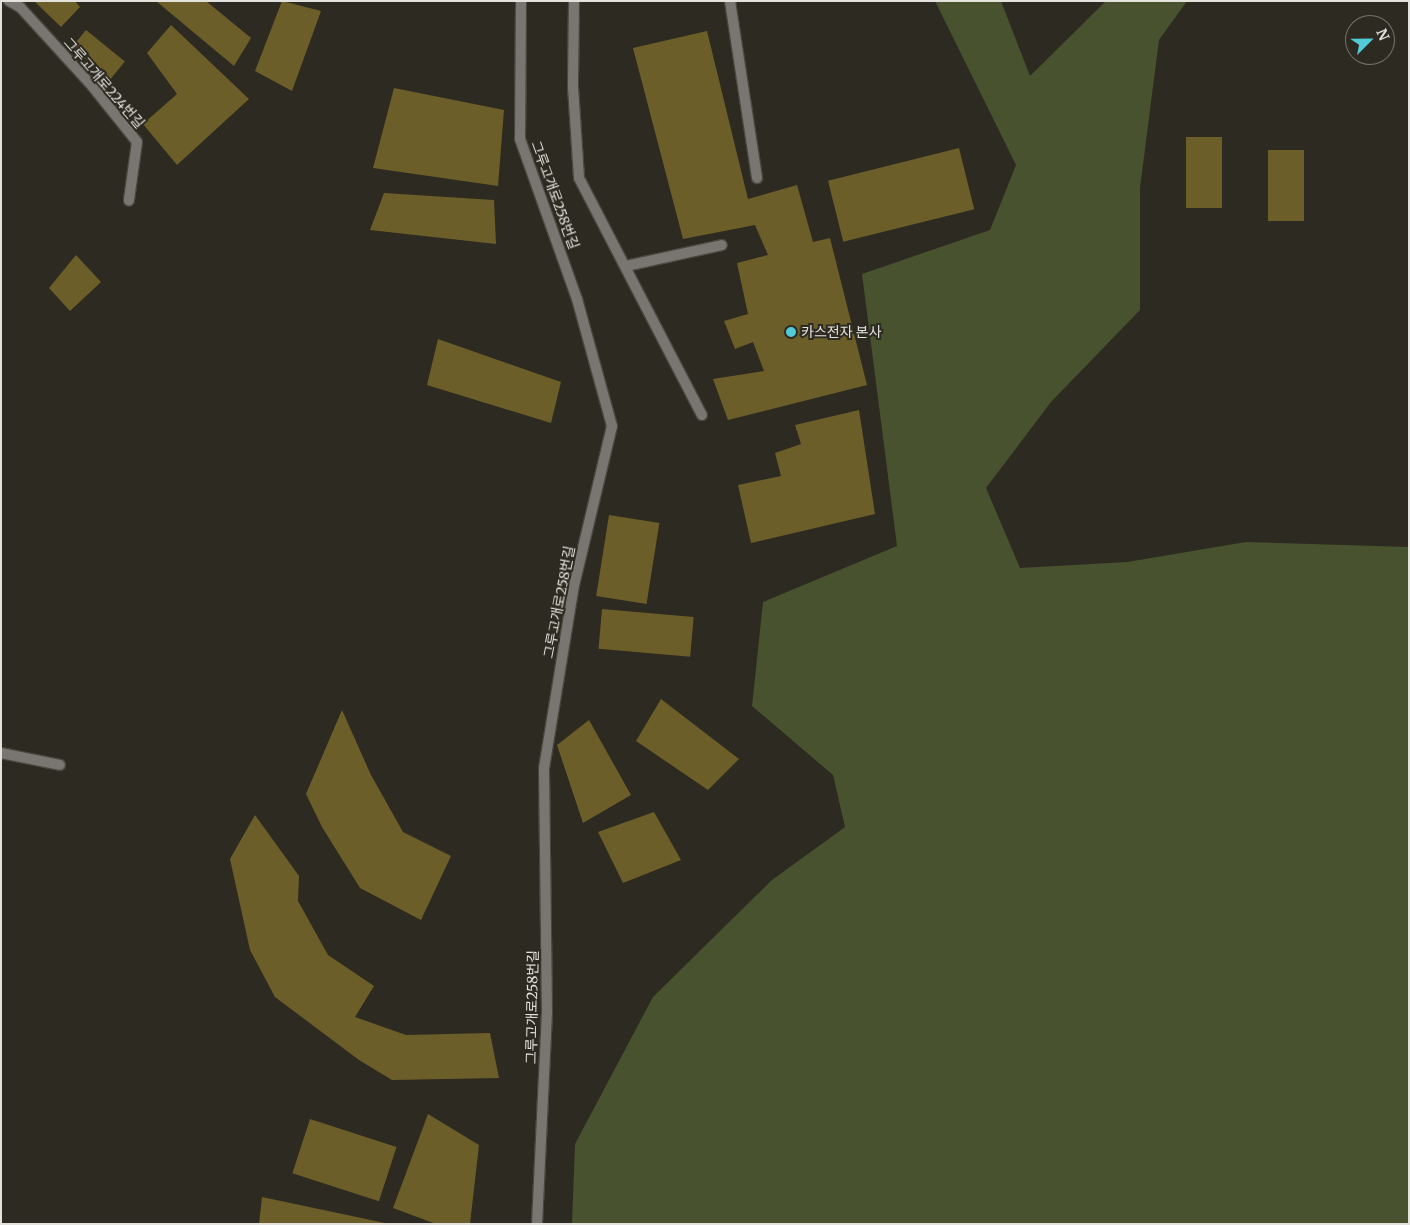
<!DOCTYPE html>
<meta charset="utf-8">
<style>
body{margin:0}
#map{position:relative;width:1410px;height:1225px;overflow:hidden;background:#2d2a21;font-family:Merriweather,"Noto Sans KR",serif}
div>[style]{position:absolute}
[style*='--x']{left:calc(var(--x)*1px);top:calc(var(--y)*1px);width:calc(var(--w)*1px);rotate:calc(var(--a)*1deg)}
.green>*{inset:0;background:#48522e}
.building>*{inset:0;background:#6c5e28;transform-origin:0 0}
.roads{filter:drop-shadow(1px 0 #4a473f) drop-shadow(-1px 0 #4a473f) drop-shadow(0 1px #4a473f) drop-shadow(0 -1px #4a473f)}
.lane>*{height:10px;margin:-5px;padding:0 5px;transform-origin:5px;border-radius:5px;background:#797671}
.street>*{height:10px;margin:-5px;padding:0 5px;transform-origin:5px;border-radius:5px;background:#797671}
.dots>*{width:14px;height:14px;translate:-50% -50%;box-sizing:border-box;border:2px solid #2d2a21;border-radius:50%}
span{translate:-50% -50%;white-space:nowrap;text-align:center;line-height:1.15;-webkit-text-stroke:4px #2d2a21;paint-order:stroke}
.street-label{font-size:14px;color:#e4e2dc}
.poi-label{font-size:14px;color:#e4e2dc}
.left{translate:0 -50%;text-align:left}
.frame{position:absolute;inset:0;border:2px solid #e4e2dc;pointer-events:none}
.north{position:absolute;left:1345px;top:15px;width:50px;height:50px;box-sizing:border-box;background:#2d2a21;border:1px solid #76746c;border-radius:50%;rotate:67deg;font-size:14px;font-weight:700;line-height:20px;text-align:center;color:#e4e2dc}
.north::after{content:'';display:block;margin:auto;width:18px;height:22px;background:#52cbd9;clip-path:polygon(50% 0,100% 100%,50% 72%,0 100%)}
</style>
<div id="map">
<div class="green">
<i style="clip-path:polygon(935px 1px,1001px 1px,1030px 76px,1106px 1px,1187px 1px,1159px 40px,1140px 188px,1140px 310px,1051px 402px,986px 488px,1020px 568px,1127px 562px,1246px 542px,1409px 547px,1409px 1224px,572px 1224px,575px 1144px,653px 997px,772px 880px,845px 827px,833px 775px,752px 706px,763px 602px,897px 546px,862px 274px,990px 230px,1016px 165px)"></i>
</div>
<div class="building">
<i style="clip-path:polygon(34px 1px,75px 1px,80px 7px,61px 27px)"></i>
<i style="clip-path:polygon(156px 1px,206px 1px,251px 38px,234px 66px)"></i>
<i style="clip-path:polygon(282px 1px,321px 11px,292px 91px,255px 71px)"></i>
<i style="clip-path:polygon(171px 25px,249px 99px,177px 165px,143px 124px,177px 94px,147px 53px)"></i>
<i style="left:86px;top:30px;width:50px;height:23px;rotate:39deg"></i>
<i style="clip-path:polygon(707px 31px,748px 199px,797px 185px,813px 242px,830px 238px,867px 385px,728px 420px,713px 379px,764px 371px,753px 342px,735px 349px,724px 321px,748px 314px,737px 263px,768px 255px,755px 225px,683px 239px,633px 48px)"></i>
<i style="clip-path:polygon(394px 88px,504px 110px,498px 186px,373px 168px)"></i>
<i style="left:1186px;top:137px;width:36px;height:71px"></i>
<i style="left:959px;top:148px;width:63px;height:135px;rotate:76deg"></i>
<i style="left:1268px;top:150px;width:36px;height:71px"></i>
<i style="clip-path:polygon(384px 193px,494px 200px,496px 244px,370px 230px)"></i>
<i style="clip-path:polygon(76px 255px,101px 282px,70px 311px,49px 288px)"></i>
<i style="clip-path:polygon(438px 339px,561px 382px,551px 423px,427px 385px)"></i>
<i style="clip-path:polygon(859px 410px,875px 514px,751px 543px,738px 485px,781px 476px,775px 453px,801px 444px,795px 425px)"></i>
<i style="left:609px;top:515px;width:51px;height:82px;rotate:9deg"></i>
<i style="left:602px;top:609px;width:92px;height:40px;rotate:5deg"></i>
<i style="clip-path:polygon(661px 699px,739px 759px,708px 790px,636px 741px)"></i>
<i style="clip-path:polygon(342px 710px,371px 775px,403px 832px,451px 856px,421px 920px,360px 888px,322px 827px,306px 794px)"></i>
<i style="clip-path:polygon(589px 720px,631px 795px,583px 823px,557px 745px)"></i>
<i style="clip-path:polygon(654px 812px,681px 860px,623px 883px,598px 832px)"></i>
<i style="clip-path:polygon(255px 815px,299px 876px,298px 901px,328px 955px,374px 986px,355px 1017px,406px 1035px,490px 1033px,499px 1078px,392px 1080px,359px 1060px,275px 997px,250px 950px,230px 859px)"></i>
<i style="clip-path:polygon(428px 1114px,479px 1145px,470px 1224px,436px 1224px,393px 1208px)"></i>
<i style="left:310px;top:1119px;width:91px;height:57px;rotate:18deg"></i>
<i style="clip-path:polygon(262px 1197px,385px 1223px,385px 1224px,259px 1224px)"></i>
</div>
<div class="roads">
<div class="lane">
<i style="--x:574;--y:1;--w:86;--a:90.7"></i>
<i style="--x:573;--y:87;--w:91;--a:86.2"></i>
<i style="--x:579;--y:178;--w:267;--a:62.6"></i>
<i style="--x:730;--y:1;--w:179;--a:81.3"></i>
<i style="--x:626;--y:266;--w:98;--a:-12.3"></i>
<i style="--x:1;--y:753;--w:60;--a:11.5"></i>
</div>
<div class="street">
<i style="--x:9;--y:1;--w:13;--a:29"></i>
<i style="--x:20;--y:7;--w:108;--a:47.6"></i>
<i style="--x:93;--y:87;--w:70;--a:51.3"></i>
<i style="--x:137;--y:142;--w:59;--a:97.9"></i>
<i style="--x:521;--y:1;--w:138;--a:90.4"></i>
<i style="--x:520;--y:139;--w:170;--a:70.4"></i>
<i style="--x:577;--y:299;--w:132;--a:74.6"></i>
<i style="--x:612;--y:426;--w:163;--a:103.4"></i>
<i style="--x:574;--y:585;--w:185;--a:99.3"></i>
<i style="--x:544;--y:768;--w:244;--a:89.3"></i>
<i style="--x:547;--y:1012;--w:212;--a:92.7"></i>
</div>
</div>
<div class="dots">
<i style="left:791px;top:332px;background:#52cbd9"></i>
</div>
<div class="street-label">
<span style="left:104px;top:83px;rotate:49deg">그루고개로224번길</span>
<span style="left:555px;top:195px;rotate:70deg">그루고개로258번길</span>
<span style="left:559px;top:602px;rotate:-79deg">그루고개로258번길</span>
<span style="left:532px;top:1007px;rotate:-89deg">그루고개로258번길</span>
</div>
<div class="poi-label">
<span class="left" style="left:801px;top:332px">카스전자 본사</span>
</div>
<div class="frame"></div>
<div class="north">N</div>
</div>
